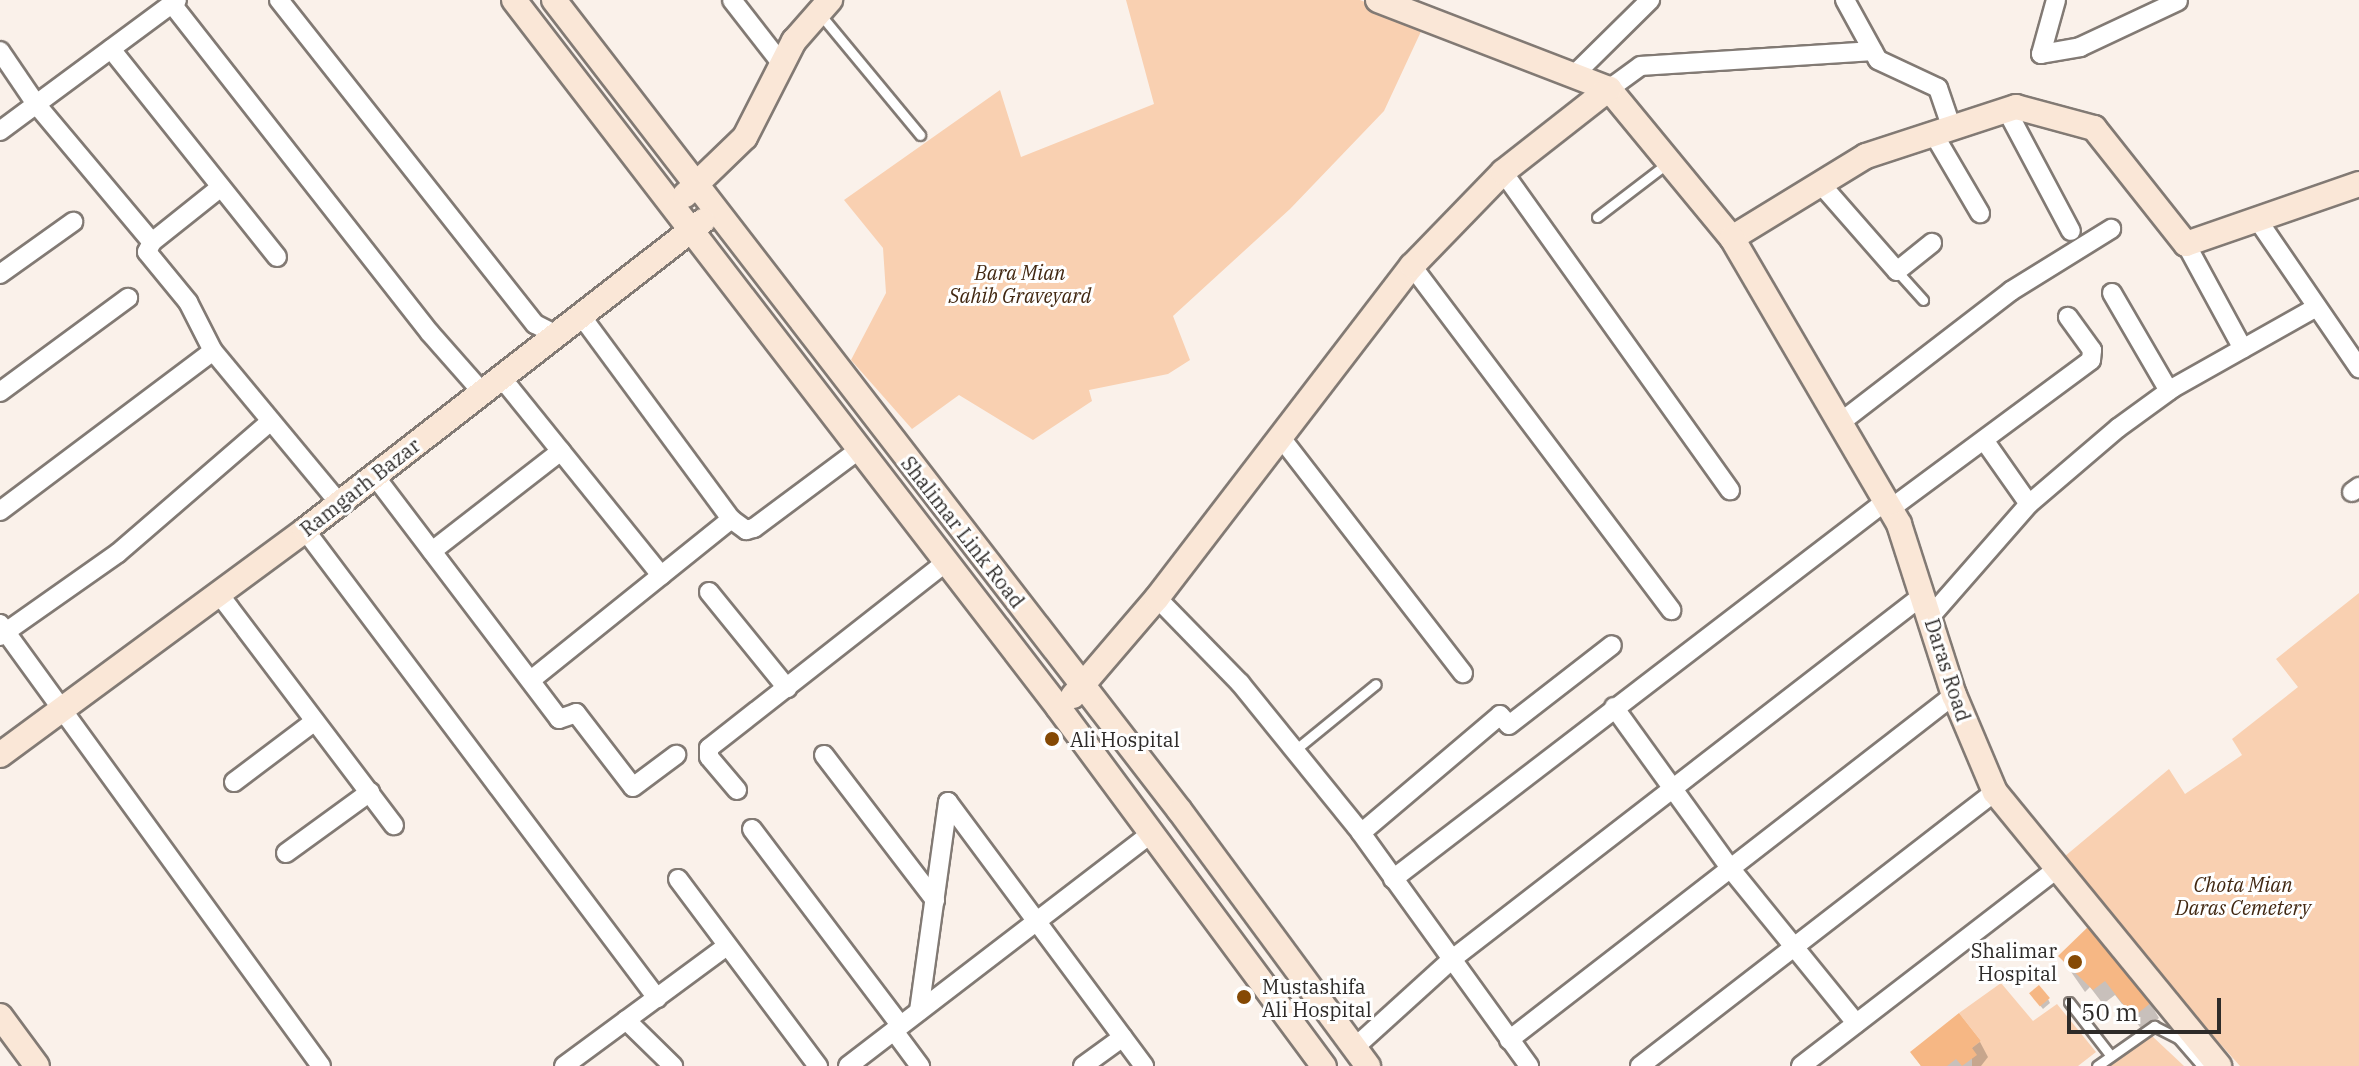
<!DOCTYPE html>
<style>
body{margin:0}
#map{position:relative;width:2359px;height:1066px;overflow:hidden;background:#faf1ea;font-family:"IBM Plex Serif",serif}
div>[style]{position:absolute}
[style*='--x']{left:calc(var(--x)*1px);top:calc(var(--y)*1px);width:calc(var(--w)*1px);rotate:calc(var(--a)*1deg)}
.green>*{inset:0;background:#f9d0b1}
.shadow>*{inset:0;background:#0003}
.building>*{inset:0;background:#f6b784;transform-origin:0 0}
.roads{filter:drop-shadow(2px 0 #827a74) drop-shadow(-2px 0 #827a74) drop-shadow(0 2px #827a74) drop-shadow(0 -2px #827a74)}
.lane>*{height:9px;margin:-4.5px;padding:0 4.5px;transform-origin:4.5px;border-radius:4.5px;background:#fff}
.street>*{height:18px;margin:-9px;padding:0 9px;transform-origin:9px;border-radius:9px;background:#fff}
.secondary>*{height:24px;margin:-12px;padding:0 12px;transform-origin:12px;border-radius:12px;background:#fae7d7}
.dots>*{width:22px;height:22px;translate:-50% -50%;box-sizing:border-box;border:4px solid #fff;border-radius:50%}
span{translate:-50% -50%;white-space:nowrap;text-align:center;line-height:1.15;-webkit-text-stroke:6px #fff;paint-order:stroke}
.park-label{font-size:20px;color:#422812;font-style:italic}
.street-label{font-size:20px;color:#2e2b29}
.poi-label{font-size:20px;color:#2e2b29}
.left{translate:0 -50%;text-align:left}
.right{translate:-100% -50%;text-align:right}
.scale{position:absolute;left:2067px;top:998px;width:154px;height:36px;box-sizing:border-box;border:4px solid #2e2b29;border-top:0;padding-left:10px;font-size:24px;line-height:28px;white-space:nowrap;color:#2e2b29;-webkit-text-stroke:6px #fff;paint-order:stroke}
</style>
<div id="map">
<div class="green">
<i style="clip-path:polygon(1126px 0,1360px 0,1424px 25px,1384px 111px,1290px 209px,1173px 316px,1190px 360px,1168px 374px,1089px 390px,1092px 401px,1033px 440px,959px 395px,912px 429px,851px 360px,886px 293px,883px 248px,844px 200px,1000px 90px,1021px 157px,1154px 104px)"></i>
<i style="clip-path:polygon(2359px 593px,2359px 1066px,2240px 1066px,2058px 862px,2169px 769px,2185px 794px,2242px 755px,2232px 739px,2298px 687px,2276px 659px)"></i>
<i style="clip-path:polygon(2001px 983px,2033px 1021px,2057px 1004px,2096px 1052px,2078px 1066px,1972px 1066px,1972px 1048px,1981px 1041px,1959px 1013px)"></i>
<i style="clip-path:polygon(2151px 1035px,2184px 1066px,2109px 1066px,2141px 1038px)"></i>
</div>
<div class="shadow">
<i style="clip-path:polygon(2060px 956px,2150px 1003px,2159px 1018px,2143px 1031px,2115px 995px,2103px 1004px,2090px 987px,2085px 992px)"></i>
<i style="clip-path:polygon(2034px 998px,2048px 999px,2050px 1003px,2043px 1009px)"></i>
<i style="clip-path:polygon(1980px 1042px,1988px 1057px,1981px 1066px,1921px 1066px,1913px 1053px)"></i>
</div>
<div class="building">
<i style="clip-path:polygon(2091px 924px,2152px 1002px,2133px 1017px,2105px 981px,2093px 990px,2058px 956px)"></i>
<i style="left:2039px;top:985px;width:17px;height:13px;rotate:50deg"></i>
<i style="clip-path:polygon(1959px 1013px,1981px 1041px,1972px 1048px,1977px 1055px,1962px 1066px,1956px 1059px,1947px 1066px,1921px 1066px,1910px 1052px)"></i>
</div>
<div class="roads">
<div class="lane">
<i style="--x:820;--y:14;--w:157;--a:50.4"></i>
<i style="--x:1597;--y:217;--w:91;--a:-37.4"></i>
<i style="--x:1897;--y:271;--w:39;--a:48"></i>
<i style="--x:1295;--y:750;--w:104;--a:-39.2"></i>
<i style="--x:2069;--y:1002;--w:68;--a:52.1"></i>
<i style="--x:2097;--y:1066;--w:70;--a:-35.1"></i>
<i style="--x:2154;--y:1026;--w:27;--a:27"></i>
<i style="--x:2178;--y:1038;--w:37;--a:49"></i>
</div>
<div class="street">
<i style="--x:279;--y:0;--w:413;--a:51.7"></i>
<i style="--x:535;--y:324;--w:25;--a:27"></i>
<i style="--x:732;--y:0;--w:80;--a:52.1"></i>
<i style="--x:1845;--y:0;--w:68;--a:61.2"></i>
<i style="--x:1878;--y:60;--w:66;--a:25"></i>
<i style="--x:1938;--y:88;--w:40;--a:71.1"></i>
<i style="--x:2056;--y:0;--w:56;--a:105.5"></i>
<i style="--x:2041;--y:54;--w:40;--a:-10"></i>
<i style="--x:2080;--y:47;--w:108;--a:-25.1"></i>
<i style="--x:172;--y:4;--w:418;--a:51.9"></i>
<i style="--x:430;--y:333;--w:79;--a:48.6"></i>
<i style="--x:111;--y:49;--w:266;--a:51.4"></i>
<i style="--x:0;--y:51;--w:64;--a:55.8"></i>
<i style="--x:36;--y:104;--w:180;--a:50"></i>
<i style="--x:152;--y:242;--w:11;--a:117"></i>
<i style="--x:147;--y:252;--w:65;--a:50.6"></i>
<i style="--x:188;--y:302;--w:55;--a:63"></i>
<i style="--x:213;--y:351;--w:197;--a:50.3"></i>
<i style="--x:1574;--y:75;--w:107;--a:-44.6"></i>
<i style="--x:1609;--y:89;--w:39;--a:-36"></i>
<i style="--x:1641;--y:66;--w:232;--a:-3.7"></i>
<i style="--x:2006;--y:109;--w:138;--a:62"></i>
<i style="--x:0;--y:131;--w:220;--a:-36.5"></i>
<i style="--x:1933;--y:133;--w:93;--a:59.6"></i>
<i style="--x:1503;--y:172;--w:391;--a:54.5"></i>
<i style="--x:1819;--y:182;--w:118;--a:48.8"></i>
<i style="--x:1897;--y:271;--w:45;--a:-38.7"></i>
<i style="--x:2257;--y:219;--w:181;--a:55.6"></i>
<i style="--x:152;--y:242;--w:88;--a:-38.6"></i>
<i style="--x:2186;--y:244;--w:119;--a:61.5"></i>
<i style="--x:1412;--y:266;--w:431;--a:53"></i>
<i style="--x:0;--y:274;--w:90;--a:-35.5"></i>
<i style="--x:2112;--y:293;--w:113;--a:59.8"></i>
<i style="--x:501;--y:377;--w:255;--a:51.1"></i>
<i style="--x:0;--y:392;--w:159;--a:-36.3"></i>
<i style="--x:1841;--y:422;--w:215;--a:-37.6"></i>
<i style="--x:2011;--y:291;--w:118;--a:-31.8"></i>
<i style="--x:1282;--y:439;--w:296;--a:52.3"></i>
<i style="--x:1984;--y:440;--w:78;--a:54.9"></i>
<i style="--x:374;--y:475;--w:306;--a:52.8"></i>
<i style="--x:559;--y:719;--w:18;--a:-19"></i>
<i style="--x:576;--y:713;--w:93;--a:52.4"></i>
<i style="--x:633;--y:787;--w:54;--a:-36.7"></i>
<i style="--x:2352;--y:492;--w:9;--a:-36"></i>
<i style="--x:1890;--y:509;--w:250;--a:-36.5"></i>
<i style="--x:2091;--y:360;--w:10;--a:-84"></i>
<i style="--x:2092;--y:350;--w:41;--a:-126"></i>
<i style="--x:0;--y:511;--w:266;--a:-36.9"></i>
<i style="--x:731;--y:519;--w:19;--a:36"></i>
<i style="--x:746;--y:530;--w:8;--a:-14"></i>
<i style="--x:754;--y:528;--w:132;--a:-36.7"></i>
<i style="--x:305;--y:530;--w:586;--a:53.05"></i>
<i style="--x:432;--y:551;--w:163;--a:-37.8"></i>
<i style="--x:709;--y:592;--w:124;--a:50.9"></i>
<i style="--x:219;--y:594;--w:290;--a:52.9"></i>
<i style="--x:1157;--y:598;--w:119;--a:45.7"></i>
<i style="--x:1240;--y:683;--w:184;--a:51"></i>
<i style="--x:1356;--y:826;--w:296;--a:54.2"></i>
<i style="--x:1930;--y:617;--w:150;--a:-48.8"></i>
<i style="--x:2029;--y:504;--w:117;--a:-40.5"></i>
<i style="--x:2118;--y:428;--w:68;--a:-36"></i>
<i style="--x:2173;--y:388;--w:165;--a:-29.4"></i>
<i style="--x:0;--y:624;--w:546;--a:54.01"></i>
<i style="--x:0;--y:636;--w:144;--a:-35.1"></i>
<i style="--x:118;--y:553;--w:202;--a:-40.8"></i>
<i style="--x:531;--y:680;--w:257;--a:-38.8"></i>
<i style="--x:731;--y:519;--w:251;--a:-126.4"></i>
<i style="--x:1614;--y:707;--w:198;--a:54.2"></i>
<i style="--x:1730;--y:868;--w:200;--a:50.9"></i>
<i style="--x:824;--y:755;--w:183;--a:52.6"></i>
<i style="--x:234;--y:782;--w:101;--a:-37"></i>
<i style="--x:737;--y:790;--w:43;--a:-130.3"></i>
<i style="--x:709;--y:757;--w:9;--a:-90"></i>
<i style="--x:709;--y:748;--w:300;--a:-38.1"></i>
<i style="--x:752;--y:829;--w:246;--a:52.9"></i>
<i style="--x:1361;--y:833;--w:182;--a:-40.3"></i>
<i style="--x:1500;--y:715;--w:13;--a:48"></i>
<i style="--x:1509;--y:725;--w:130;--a:-37.8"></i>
<i style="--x:286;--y:853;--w:104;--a:-36"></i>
<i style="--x:678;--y:879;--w:234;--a:53.2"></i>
<i style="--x:1393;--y:879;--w:621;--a:-37.48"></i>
<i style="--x:919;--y:1011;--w:211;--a:-82.1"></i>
<i style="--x:948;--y:802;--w:329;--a:53.4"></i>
<i style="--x:626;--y:1020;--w:66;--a:44.4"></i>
<i style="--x:894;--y:1031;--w:44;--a:53.4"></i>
<i style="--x:1509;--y:1040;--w:563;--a:-37.79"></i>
<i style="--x:1354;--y:1048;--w:131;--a:-42.2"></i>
<i style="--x:1451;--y:960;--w:597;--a:-37.71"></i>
<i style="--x:564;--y:1066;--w:202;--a:-36.4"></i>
<i style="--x:848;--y:1066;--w:383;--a:-37.5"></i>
<i style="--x:1083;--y:1066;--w:49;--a:-35.9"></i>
<i style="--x:1640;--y:1066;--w:448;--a:-37.7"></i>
<i style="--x:1801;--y:1066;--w:323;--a:-37.6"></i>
</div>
<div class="secondary">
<i style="--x:514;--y:0;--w:892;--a:52.42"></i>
<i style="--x:1058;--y:707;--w:447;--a:53.5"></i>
<i style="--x:554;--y:0;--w:1024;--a:52.34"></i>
<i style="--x:1180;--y:811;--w:317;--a:53.6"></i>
<i style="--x:1378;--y:0;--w:248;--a:21.1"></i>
<i style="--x:1609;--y:89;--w:193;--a:50.5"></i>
<i style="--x:1732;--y:238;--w:157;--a:-31.5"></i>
<i style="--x:1866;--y:156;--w:158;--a:-18.1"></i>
<i style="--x:2016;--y:107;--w:81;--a:15.1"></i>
<i style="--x:2094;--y:128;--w:148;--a:51.6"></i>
<i style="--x:2186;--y:244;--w:183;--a:-19.1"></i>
<i style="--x:685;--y:195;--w:83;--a:-44"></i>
<i style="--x:745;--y:137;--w:108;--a:-63"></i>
<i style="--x:794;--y:41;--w:55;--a:-48.7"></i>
<i style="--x:1732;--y:238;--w:331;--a:59.7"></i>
<i style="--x:1899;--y:524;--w:180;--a:72.2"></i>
<i style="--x:1954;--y:695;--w:105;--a:67.1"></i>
<i style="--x:1995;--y:792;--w:354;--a:50.7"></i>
<i style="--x:1073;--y:696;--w:129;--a:-49.4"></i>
<i style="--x:1157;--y:598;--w:419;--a:-52.5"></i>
<i style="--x:1412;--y:266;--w:131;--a:-45.9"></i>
<i style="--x:1503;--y:172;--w:135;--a:-38.1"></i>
<i style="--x:0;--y:755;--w:379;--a:-36.4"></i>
<i style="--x:305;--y:530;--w:504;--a:-37.83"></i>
<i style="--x:0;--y:1016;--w:62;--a:53.5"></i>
</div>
</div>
<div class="dots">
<i style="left:1052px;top:739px;background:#854904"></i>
<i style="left:2075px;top:962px;background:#854904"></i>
<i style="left:1244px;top:997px;background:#854904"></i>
</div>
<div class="park-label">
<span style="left:1020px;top:284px">Bara Mian<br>Sahib Graveyard</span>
<span style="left:2243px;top:896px">Chota Mian<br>Daras Cemetery</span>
</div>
<div class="street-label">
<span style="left:360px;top:487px;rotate:-38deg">Ramgarh Bazar</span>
<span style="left:963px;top:532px;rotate:52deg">Shalimar Link Road</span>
<span style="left:1948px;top:670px;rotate:72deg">Daras Road</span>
</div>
<div class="poi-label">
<span class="left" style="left:1070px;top:739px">Ali Hospital</span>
<span class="right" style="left:2057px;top:962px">Shalimar<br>Hospital</span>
<span class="left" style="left:1262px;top:998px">Mustashifa<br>Ali Hospital</span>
</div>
<div class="scale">50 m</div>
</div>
